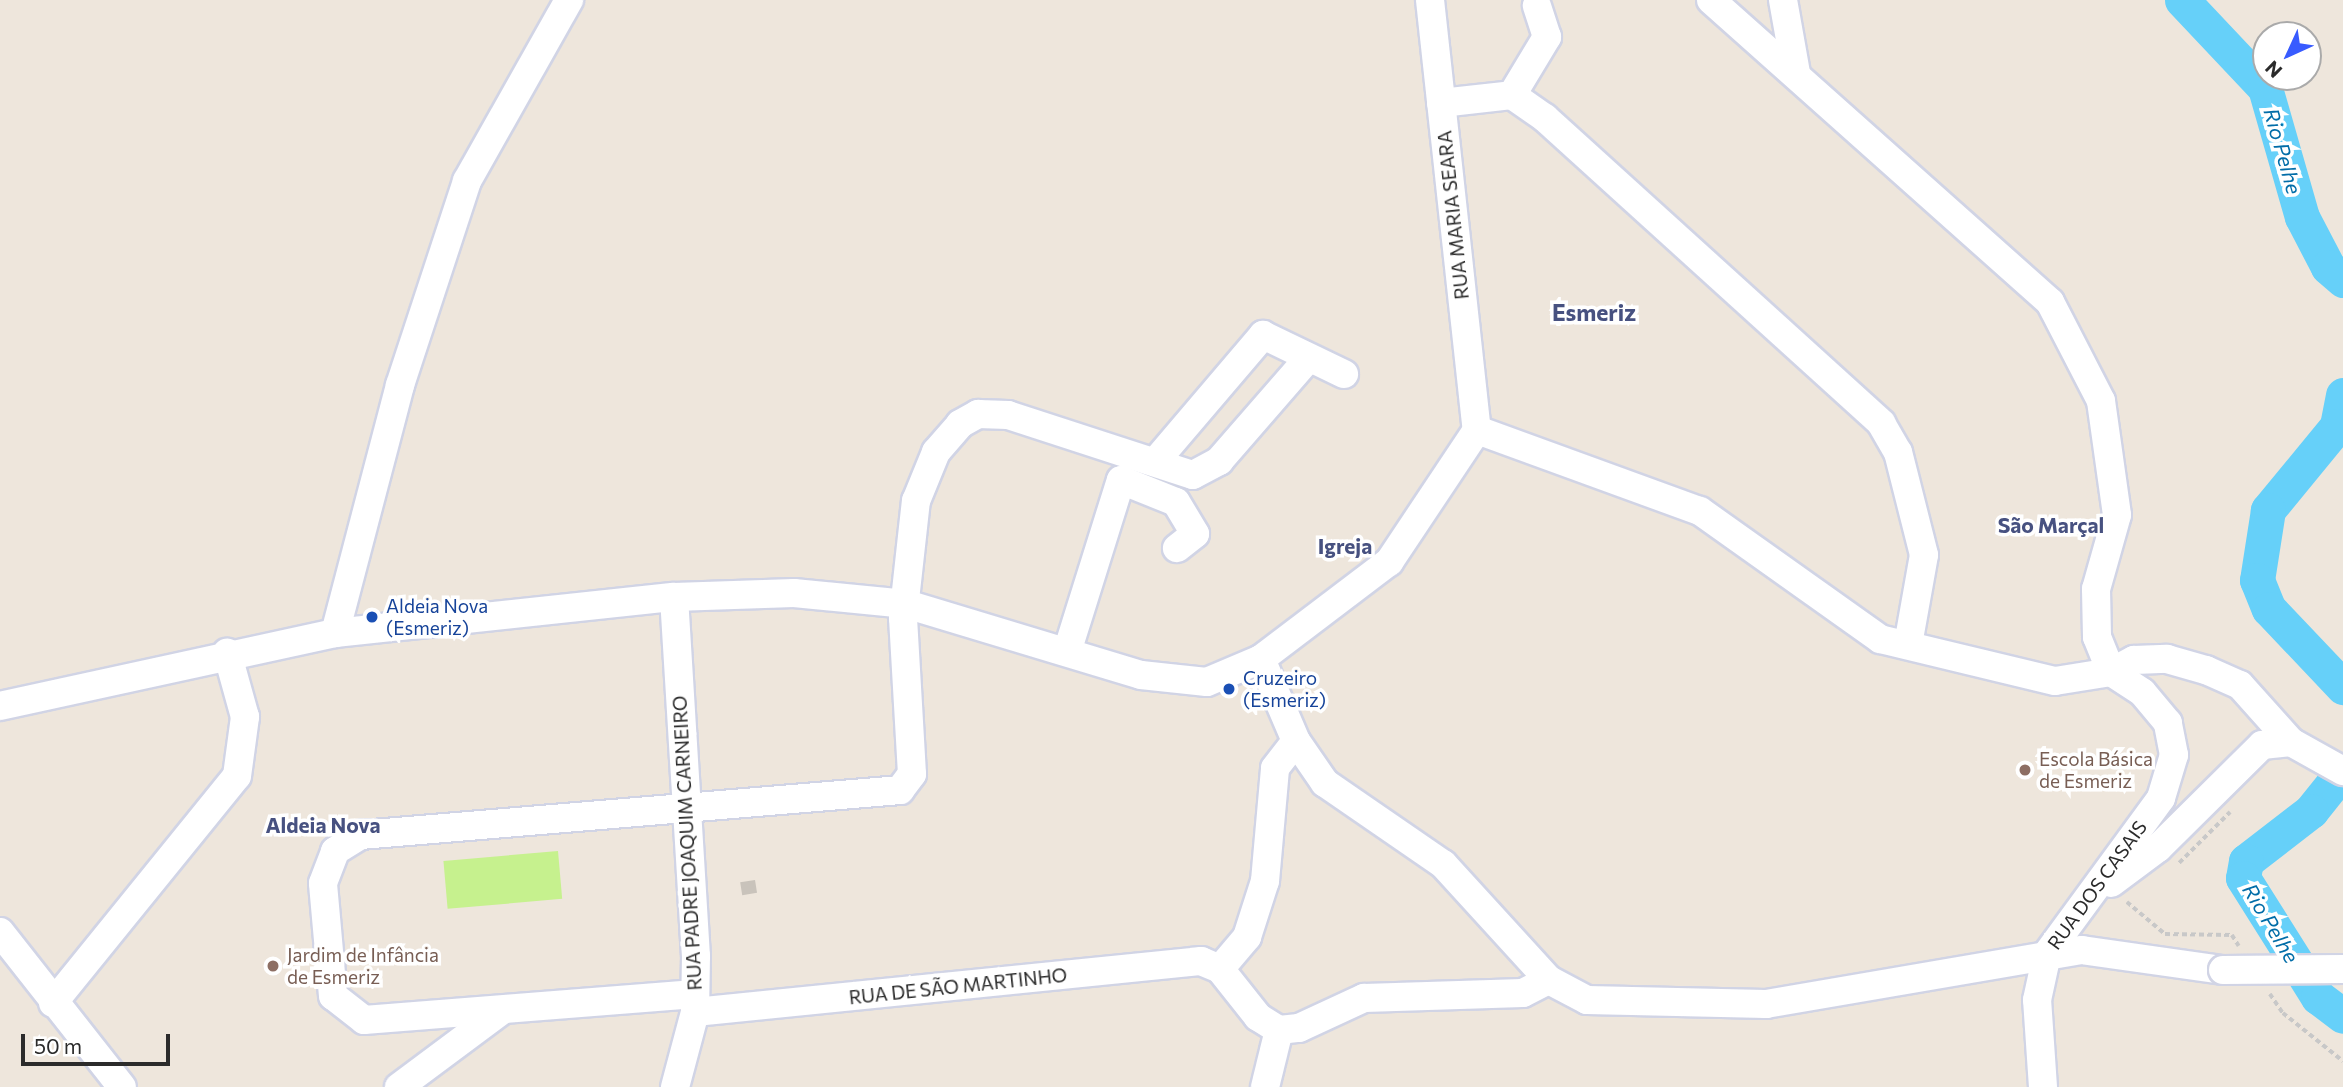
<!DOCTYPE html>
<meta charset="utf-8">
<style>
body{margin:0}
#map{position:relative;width:2343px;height:1087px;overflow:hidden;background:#eee6dc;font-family:Commissioner,sans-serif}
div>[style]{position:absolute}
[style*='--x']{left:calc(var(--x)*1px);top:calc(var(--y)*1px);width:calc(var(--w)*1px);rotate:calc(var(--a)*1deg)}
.pitch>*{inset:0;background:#c6f18e;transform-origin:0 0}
.river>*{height:35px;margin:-17.5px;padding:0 17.5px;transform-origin:17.5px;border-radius:17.5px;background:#66d0f9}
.building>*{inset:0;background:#c9c3bb;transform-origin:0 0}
.path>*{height:3.5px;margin-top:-1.75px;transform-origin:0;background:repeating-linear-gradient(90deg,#c8c8c8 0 5px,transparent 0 8.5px)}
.roads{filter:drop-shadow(2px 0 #d1d4e5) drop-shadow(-2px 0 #d1d4e5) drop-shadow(0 2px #d1d4e5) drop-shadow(0 -2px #d1d4e5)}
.minor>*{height:28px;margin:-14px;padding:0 14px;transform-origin:14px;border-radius:14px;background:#fff}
.bridges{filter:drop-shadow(2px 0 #d1d4e5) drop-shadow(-2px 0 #d1d4e5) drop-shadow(0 2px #d1d4e5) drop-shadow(0 -2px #d1d4e5)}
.minor-bridge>*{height:28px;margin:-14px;padding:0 14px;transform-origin:14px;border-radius:14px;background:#fff}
.dots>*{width:19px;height:19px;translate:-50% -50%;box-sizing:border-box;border:4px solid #fff;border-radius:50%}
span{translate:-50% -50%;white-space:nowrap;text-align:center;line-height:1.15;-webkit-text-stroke:7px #fff;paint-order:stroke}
.street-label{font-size:19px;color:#2b2b2b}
.transit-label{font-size:19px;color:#164399}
.left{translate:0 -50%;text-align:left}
.education-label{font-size:19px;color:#785e54}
.water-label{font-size:21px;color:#026da8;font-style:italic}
.neighbourhood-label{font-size:21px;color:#475180;font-weight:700}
.quarter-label{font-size:23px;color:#475180;font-weight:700}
.north{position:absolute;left:2252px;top:21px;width:70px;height:70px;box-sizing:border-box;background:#fff;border:2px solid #aaa;border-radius:50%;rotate:225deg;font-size:19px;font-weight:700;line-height:28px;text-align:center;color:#2b2b2b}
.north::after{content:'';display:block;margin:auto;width:24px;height:32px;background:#385bff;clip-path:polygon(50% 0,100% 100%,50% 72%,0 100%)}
.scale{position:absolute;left:21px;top:1034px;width:149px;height:32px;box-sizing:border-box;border:4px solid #2b2b2b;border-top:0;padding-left:9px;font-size:21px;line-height:24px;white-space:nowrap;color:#2b2b2b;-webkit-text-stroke:5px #fff;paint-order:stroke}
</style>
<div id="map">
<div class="pitch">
<i style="left:558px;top:851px;width:48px;height:115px;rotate:85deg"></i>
</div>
<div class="river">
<i style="--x:2182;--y:0;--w:121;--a:46.7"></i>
<i style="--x:2265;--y:88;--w:134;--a:74"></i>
<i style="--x:2302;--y:217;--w:56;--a:62.5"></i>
<i style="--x:2328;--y:267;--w:20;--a:41"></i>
<i style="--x:2343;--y:395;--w:32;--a:101"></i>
<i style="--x:2337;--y:426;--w:109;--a:129.4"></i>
<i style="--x:2268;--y:510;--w:71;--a:98.9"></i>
<i style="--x:2257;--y:580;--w:31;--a:68"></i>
<i style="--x:2269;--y:609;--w:108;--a:46.5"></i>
<i style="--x:2343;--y:771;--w:51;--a:128.7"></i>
<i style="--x:2311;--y:811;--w:82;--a:142.4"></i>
<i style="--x:2246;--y:861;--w:17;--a:100"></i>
<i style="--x:2243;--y:878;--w:141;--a:57.8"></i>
<i style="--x:2318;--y:997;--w:31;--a:37"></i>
</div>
<div class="building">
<i style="left:755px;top:880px;width:13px;height:15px;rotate:81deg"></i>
</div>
<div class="path">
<i style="--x:2179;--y:863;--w:72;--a:-45"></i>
<i style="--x:2127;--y:902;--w:50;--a:40.1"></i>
<i style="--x:2165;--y:934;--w:67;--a:0.9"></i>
<i style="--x:2232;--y:935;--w:13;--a:58"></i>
<i style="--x:2270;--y:994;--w:23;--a:56"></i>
<i style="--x:2283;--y:1013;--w:77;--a:38.7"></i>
</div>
<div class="roads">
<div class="minor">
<i style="--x:1430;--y:0;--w:433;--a:83.8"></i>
<i style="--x:1711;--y:0;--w:454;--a:41.7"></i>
<i style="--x:2050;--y:302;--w:111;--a:62.7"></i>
<i style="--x:2101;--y:401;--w:115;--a:82"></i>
<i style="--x:2117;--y:515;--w:77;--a:105.8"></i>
<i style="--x:2096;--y:589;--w:48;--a:88.8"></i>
<i style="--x:2097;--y:637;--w:38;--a:68"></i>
<i style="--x:1783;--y:0;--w:74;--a:79.9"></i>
<i style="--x:1512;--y:95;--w:68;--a:-58.9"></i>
<i style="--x:1547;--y:37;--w:33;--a:-108"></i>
<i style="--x:1441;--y:103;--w:71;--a:-6.4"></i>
<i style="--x:1512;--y:95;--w:40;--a:34.9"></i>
<i style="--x:1545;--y:118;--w:454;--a:42.2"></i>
<i style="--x:1881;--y:423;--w:34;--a:60"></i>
<i style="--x:1898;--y:452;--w:106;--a:75.8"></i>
<i style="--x:1924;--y:555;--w:91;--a:100.1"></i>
<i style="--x:1477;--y:430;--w:237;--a:20"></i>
<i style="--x:1700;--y:511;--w:221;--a:35.4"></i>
<i style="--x:1880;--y:639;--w:180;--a:13.5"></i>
<i style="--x:2055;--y:681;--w:57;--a:-9.1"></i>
<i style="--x:2111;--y:672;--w:26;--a:-28"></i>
<i style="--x:2134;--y:660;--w:33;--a:-2"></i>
<i style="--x:2167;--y:659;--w:41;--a:15.8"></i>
<i style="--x:2206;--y:670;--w:37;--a:24"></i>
<i style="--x:2240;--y:685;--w:76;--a:48.2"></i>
<i style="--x:2291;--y:742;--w:60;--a:29.1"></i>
<i style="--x:1155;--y:462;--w:167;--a:-49.6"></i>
<i style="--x:1263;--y:335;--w:90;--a:25.7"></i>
<i style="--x:674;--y:597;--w:360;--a:86.5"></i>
<i style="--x:696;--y:956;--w:56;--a:91"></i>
<i style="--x:695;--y:1012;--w:78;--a:104.9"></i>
<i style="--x:335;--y:633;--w:256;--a:-75.3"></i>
<i style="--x:400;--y:385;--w:215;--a:-71.8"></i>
<i style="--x:467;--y:181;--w:208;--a:-60.6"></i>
<i style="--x:1067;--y:652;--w:180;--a:-72.6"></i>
<i style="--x:1121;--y:480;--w:59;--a:21.8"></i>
<i style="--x:1176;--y:502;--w:37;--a:59"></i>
<i style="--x:1195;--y:534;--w:23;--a:142"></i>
<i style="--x:1261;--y:659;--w:89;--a:66.9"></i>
<i style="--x:1296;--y:741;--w:51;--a:55.4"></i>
<i style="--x:1325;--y:783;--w:143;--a:34.5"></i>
<i style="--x:1443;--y:864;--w:157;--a:47.6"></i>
<i style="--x:1549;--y:980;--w:43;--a:27.8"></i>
<i style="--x:1587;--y:1000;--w:179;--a:1.3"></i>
<i style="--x:1766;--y:1004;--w:321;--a:-9.7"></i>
<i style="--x:2082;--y:950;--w:142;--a:8.1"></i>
<i style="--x:0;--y:706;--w:343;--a:-12.3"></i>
<i style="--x:335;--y:633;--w:341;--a:-6.1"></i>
<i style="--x:674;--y:597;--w:120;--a:-1.9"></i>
<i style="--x:794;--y:593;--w:113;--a:5.6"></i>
<i style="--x:906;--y:604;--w:245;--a:16.8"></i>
<i style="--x:1141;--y:675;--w:66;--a:6.1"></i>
<i style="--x:1207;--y:682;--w:59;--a:-23.1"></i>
<i style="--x:1261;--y:659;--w:161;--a:-37.2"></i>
<i style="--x:1389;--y:562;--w:159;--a:-56.3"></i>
<i style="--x:2111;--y:883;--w:59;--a:-36.7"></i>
<i style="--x:2158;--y:848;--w:146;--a:-44.7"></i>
<i style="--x:2262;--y:745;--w:29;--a:-6"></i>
<i style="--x:0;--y:932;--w:197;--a:51.8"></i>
<i style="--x:1220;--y:969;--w:42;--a:-49.8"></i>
<i style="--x:1247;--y:937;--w:59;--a:-72.2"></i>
<i style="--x:1265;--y:881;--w:113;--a:-84.9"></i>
<i style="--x:1275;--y:768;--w:34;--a:-52"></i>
<i style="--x:695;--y:994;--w:332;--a:175.5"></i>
<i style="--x:364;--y:1020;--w:39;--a:-142"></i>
<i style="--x:333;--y:996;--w:113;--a:-95.1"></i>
<i style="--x:323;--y:883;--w:34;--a:-69"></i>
<i style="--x:335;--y:851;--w:31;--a:-32"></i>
<i style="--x:361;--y:835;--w:541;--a:-4.77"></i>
<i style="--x:900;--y:790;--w:20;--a:-53"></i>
<i style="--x:912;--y:774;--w:156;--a:-93.3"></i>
<i style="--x:903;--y:618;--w:118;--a:-83.7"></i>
<i style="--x:916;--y:501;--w:53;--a:-67.8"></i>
<i style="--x:936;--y:452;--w:37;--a:-49"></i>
<i style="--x:960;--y:424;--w:21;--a:-29"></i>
<i style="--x:978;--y:414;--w:30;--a:2"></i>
<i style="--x:1008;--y:415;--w:194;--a:18"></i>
<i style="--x:1193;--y:475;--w:30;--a:-28"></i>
<i style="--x:1219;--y:461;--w:133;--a:-49"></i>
<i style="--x:53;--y:1003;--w:292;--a:-51"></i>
<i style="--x:237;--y:776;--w:60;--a:-82.3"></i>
<i style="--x:245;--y:717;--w:67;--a:-105.5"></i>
<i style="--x:695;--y:1012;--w:509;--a:-5.76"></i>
<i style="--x:1201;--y:961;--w:21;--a:23"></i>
<i style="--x:1220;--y:969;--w:61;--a:51.6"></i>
<i style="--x:1258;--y:1017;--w:25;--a:32"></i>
<i style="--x:1279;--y:1030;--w:20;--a:-6"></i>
<i style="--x:1299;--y:1028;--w:72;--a:-24.8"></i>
<i style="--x:1364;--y:998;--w:159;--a:-1.8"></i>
<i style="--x:1523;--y:993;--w:29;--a:-27"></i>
<i style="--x:399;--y:1087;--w:127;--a:-36.7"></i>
<i style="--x:1265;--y:1087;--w:59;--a:-76.2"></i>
<i style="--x:2043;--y:1087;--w:87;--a:-93.9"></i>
<i style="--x:2037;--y:1000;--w:47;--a:-77.7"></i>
<i style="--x:2047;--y:954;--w:193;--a:-53.8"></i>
<i style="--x:2161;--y:798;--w:45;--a:-73.2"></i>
<i style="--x:2174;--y:755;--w:33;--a:-101"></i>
<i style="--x:2168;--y:723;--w:40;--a:-130"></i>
<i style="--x:2142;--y:692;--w:37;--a:-147"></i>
</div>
</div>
<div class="bridges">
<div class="minor-bridge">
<i style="--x:2223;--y:970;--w:120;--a:-0.5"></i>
</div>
</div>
<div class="dots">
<i style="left:372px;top:617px;background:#1a4fb4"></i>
<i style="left:1229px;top:689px;background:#1a4fb4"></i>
<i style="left:2025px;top:770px;background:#8d6e63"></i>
<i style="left:273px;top:966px;background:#8d6e63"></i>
</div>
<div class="street-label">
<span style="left:1453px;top:215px;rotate:-96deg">RUA MARIA SEARA</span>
<span style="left:687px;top:843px;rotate:-93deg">RUA PADRE JOAQUIM CARNEIRO</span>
<span style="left:2097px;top:885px;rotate:-54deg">RUA DOS CASAIS</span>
<span style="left:958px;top:986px;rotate:-6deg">RUA DE SÃO MARTINHO</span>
</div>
<div class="transit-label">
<span class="left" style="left:386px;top:617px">Aldeia Nova<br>(Esmeriz)</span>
<span class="left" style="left:1243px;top:689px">Cruzeiro<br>(Esmeriz)</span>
</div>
<div class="education-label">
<span class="left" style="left:2039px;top:770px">Escola Básica<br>de Esmeriz</span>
<span class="left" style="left:287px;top:966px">Jardim de Infância<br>de Esmeriz</span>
</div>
<div class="water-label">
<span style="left:2283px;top:151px;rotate:74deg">Rio Pelhe</span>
<span style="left:2271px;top:923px;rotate:59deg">Rio Pelhe</span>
</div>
<div class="neighbourhood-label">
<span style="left:2051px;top:525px">São Marçal</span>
<span style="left:1345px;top:546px">Igreja</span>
<span style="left:323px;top:825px">Aldeia Nova</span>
</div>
<div class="quarter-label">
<span style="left:1594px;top:312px">Esmeriz</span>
</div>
<div class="north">N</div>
<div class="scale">50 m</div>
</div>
